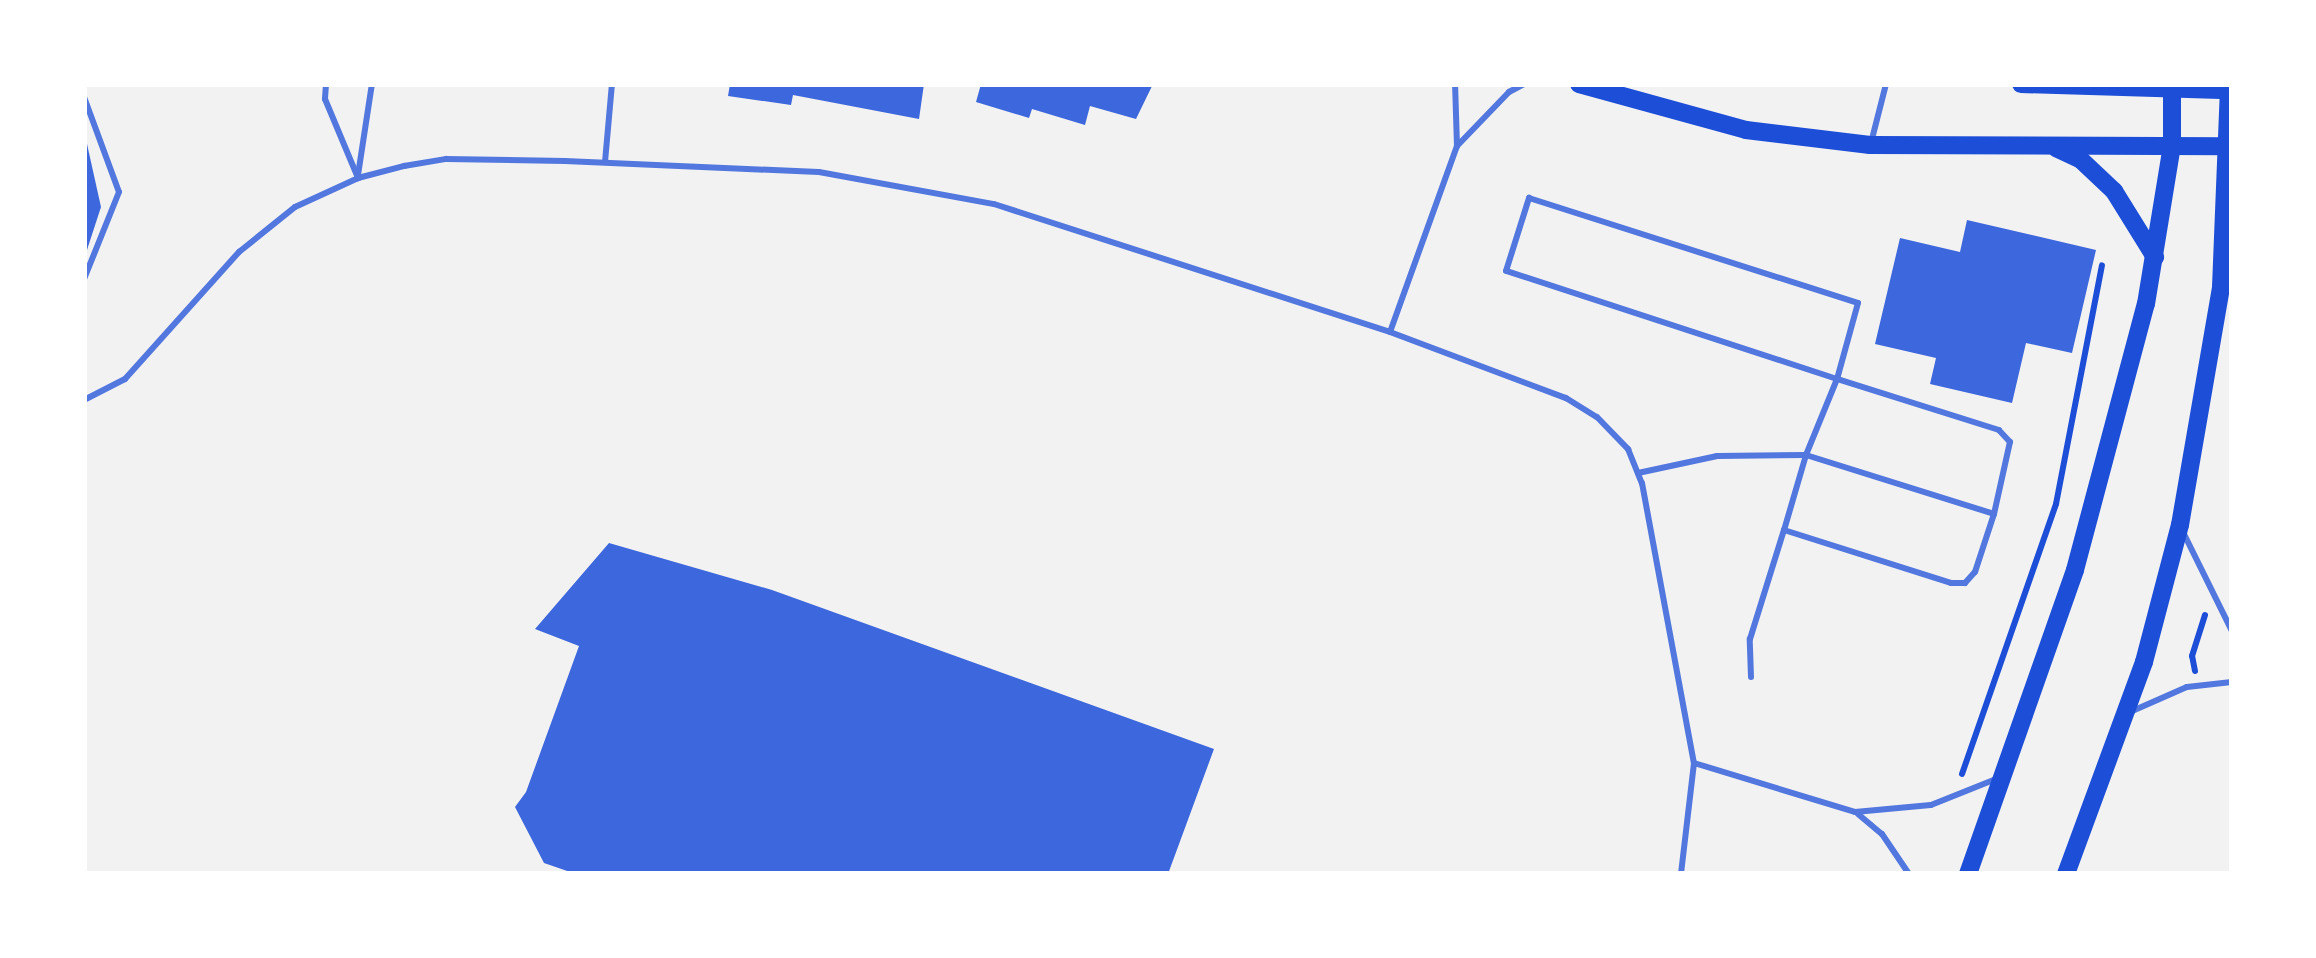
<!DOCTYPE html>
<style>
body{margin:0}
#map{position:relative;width:2316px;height:958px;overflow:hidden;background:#f2f2f2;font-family:"Space Grotesk",sans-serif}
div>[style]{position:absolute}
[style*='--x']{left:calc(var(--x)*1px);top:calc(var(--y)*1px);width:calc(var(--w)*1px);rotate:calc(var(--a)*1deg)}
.building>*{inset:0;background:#3d67dc}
.path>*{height:6px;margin:-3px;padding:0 3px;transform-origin:3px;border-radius:3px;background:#1d4ed8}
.service>*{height:6px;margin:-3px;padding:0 3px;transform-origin:3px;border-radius:3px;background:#5277de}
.secondary>*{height:18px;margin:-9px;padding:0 9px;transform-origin:9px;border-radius:9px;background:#1d4ed8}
span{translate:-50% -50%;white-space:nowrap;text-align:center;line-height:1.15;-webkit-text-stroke:10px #fff;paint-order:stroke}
.frame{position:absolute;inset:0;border:87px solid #fff;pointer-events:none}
</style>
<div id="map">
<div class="building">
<i style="clip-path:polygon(730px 84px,924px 84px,919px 119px,793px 95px,791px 105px,728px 96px)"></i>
<i style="clip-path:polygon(981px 84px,1153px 84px,1136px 119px,1090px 106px,1085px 125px,1032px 109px,1029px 118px,976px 102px)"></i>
<i style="clip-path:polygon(85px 135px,101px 207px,85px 256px,84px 135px)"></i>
<i style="clip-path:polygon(1967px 220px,2096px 250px,2072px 353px,2026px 343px,2012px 403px,1930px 384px,1936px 358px,1875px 344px,1900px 238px,1960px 252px)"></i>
<i style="clip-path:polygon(609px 543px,772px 590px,1214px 749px,1168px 874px,576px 874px,544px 863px,515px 807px,526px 792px,579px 646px,535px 629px)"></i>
</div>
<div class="path">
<i style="--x:2195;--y:671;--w:15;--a:-101"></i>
<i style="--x:2192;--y:656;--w:43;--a:-72.4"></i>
<i style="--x:1962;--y:774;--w:286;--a:-70.8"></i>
<i style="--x:2056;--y:504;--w:243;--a:-79.1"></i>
</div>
<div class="service">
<i style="--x:326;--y:84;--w:15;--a:94"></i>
<i style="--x:325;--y:99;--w:86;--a:67.3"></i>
<i style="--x:84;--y:97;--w:101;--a:69.8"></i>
<i style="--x:119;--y:192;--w:94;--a:111.9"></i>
<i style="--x:1872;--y:139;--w:57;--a:-75.7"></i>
<i style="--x:1457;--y:146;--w:75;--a:-46.1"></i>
<i style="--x:1509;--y:92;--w:17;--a:-28"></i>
<i style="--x:605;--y:162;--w:78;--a:-84.9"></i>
<i style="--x:358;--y:175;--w:92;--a:-81.3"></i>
<i style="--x:1529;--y:198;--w:345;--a:17.7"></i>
<i style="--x:1858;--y:303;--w:79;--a:105.4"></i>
<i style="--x:1837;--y:379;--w:348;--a:-161.9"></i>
<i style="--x:1506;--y:271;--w:77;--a:-72.5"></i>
<i style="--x:1390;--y:332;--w:198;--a:-70.2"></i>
<i style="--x:1457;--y:146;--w:62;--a:-91.8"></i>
<i style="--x:84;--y:400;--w:46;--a:-27.1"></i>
<i style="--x:125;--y:379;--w:171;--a:-48.1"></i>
<i style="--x:239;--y:252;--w:72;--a:-38.8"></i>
<i style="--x:295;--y:207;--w:69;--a:-24.7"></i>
<i style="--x:358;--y:178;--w:48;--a:-14.6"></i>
<i style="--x:404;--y:166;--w:43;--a:-9.5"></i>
<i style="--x:446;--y:159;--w:119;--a:1"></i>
<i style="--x:565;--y:161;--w:254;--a:2.5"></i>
<i style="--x:819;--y:172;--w:178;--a:10.4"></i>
<i style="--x:994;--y:204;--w:416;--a:17.9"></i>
<i style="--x:1390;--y:332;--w:188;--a:20.6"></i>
<i style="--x:1566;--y:398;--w:36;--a:32"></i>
<i style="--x:1597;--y:417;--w:45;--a:45.9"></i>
<i style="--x:1628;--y:449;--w:37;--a:68"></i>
<i style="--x:1642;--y:483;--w:285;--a:79.5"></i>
<i style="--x:1694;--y:763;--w:112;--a:96.7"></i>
<i style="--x:1638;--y:473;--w:81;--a:-12.1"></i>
<i style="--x:1717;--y:456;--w:89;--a:-0.6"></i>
<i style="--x:1806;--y:455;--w:197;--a:17.4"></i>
<i style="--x:2183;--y:532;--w:110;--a:63.7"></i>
<i style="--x:1751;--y:677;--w:38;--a:-92"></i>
<i style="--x:1750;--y:639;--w:114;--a:-72.7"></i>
<i style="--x:1784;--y:530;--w:175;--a:17.6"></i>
<i style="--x:1951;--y:583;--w:14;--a:0"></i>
<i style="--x:1965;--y:583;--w:15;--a:-48"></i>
<i style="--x:1975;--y:572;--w:61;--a:-71.9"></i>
<i style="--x:1994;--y:514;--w:74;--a:-77.5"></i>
<i style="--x:2010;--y:442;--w:16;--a:-133"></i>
<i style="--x:1999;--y:430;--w:170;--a:-162.5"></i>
<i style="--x:1837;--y:379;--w:82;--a:112.2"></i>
<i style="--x:1806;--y:455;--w:78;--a:106.3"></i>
<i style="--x:2130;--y:712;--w:62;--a:-23.7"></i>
<i style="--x:2187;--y:687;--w:45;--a:-6.3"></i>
<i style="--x:1694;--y:763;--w:168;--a:16.9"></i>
<i style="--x:1855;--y:812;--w:76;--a:-5.3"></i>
<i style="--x:1931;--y:805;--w:70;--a:-21.8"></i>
<i style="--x:1858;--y:814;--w:31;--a:40"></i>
<i style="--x:1882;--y:834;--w:48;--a:56"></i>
</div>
<div class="secondary">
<i style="--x:1579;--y:84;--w:173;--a:15.4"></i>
<i style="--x:1746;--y:130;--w:125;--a:6.9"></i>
<i style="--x:1870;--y:145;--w:358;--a:0.2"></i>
<i style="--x:2021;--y:84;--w:208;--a:1.7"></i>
<i style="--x:2056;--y:148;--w:26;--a:25"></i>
<i style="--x:2080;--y:159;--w:47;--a:43.3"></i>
<i style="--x:2114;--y:191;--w:78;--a:58.2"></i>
<i style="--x:1968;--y:874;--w:322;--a:-70.6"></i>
<i style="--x:2075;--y:570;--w:275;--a:-75.1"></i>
<i style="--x:2146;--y:304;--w:161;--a:-80.7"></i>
<i style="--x:2172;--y:145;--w:61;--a:-90"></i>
<i style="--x:2066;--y:874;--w:226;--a:-69.8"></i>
<i style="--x:2144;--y:662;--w:142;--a:-75.3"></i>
<i style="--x:2180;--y:525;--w:242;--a:-80.2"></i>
<i style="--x:2221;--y:287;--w:203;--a:-87.7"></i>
</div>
<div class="frame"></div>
</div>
